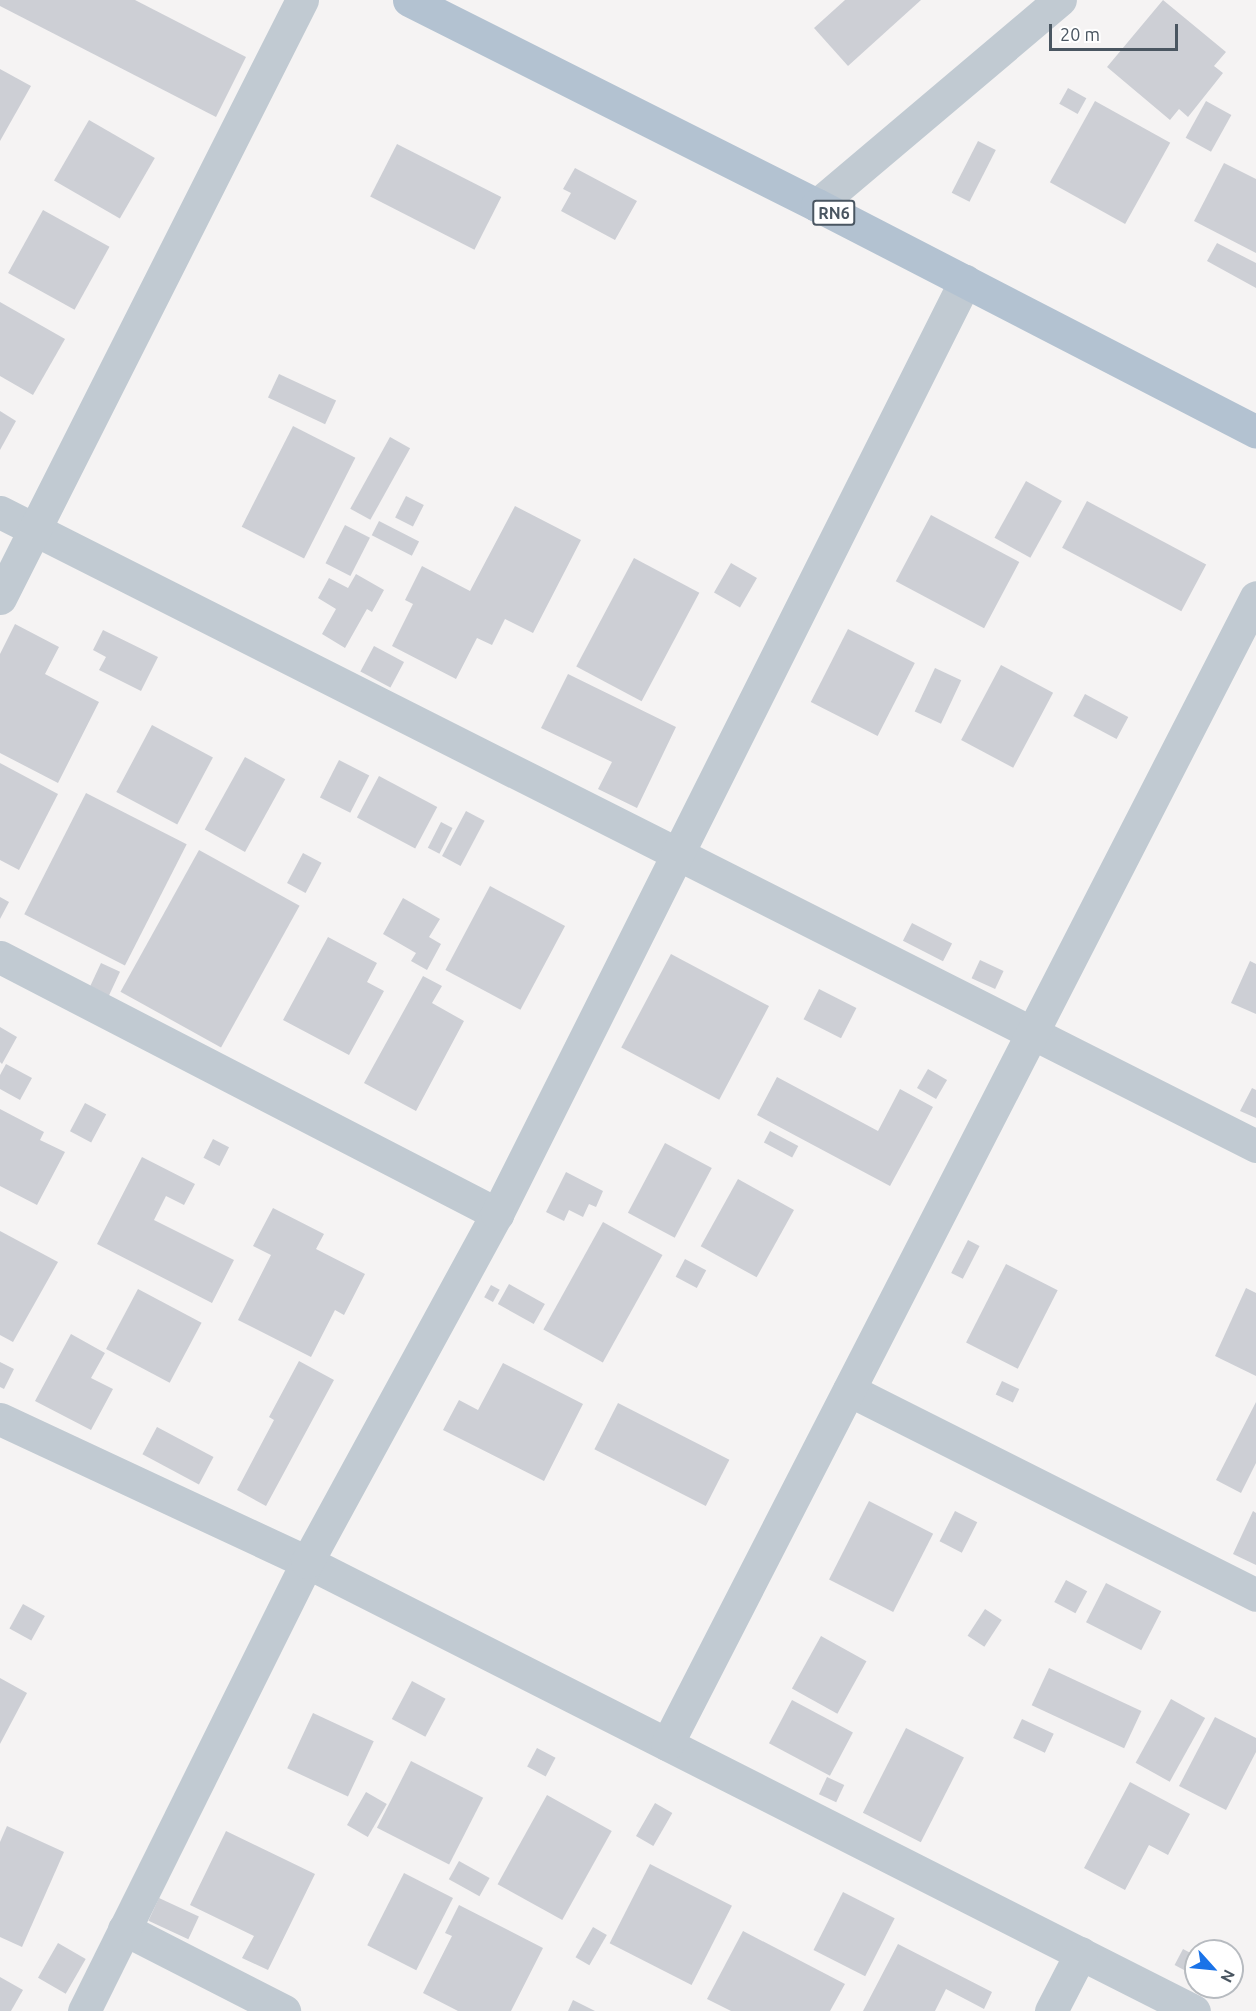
<!DOCTYPE html>
<style>
body{margin:0}
#map{position:relative;width:1256px;height:2011px;overflow:hidden;background:#f5f3f3;font-family:Ubuntu,sans-serif}
div>[style]{position:absolute}
[style*='--x']{left:calc(var(--x)*1px);top:calc(var(--y)*1px);width:calc(var(--w)*1px);rotate:calc(var(--a)*1deg)}
.building>*{inset:0;background:#cdcfd5;transform-origin:0 0}
.street>*{height:33px;margin:-16.5px;padding:0 16.5px;transform-origin:16.5px;border-radius:16.5px;background:#c1cad2}
.primary>*{height:33px;margin:-16.5px;padding:0 16.5px;transform-origin:16.5px;border-radius:16.5px;background:#b3c2d1}
span{translate:-50% -50%;white-space:nowrap;text-align:center;line-height:1.15;-webkit-text-stroke:4.5px #fff;paint-order:stroke}
.shield-label span{padding:2px 4px;background:#fff;border:2px solid;border-radius:4px;-webkit-text-stroke-width:0}
.shield-label{font-size:16px;color:#4a5661;font-weight:700}
.north{position:absolute;left:1184px;top:1939px;width:60px;height:60px;box-sizing:border-box;background:#fff;border:2px solid #b7bbc0;border-radius:50%;rotate:117deg;font-size:16px;font-weight:700;line-height:24px;text-align:center;color:#4a5661}
.north::after{content:'';display:block;margin:auto;width:21px;height:27px;background:#1a73e8;clip-path:polygon(50% 0,100% 100%,50% 72%,0 100%)}
.scale{position:absolute;left:1049px;top:24px;width:129px;height:27px;box-sizing:border-box;border:3px solid #4a5661;border-top:0;padding-left:8px;font-size:18px;line-height:21px;white-space:nowrap;color:#4a5661;-webkit-text-stroke:4px #fff;paint-order:stroke}
</style>
<div id="map">
<div class="building">
<i style="clip-path:polygon(0 0,135px 0,246px 57px,216px 117px,0 6px)"></i>
<i style="clip-path:polygon(845px 0,921px 0,848px 66px,814px 28px)"></i>
<i style="clip-path:polygon(1163px 0,1226px 52px,1214px 66px,1223px 73px,1188px 117px,1179px 109px,1170px 120px,1107px 67px)"></i>
<i style="clip-path:polygon(0 69px,31px 86px,0 141px)"></i>
<i style="left:1068px;top:88px;width:21px;height:18px;rotate:29deg"></i>
<i style="left:1095px;top:101px;width:86px;height:93px;rotate:29deg"></i>
<i style="left:1206px;top:101px;width:29px;height:42px;rotate:29deg"></i>
<i style="left:89px;top:120px;width:76px;height:70px;rotate:30deg"></i>
<i style="left:978px;top:141px;width:20px;height:58px;rotate:27deg"></i>
<i style="left:397px;top:144px;width:117px;height:59px;rotate:27deg"></i>
<i style="clip-path:polygon(1224px 163px,1256px 179px,1256px 253px,1194px 221px)"></i>
<i style="clip-path:polygon(575px 168px,637px 201px,615px 240px,561px 211px,571px 193px,563px 189px)"></i>
<i style="left:43px;top:210px;width:76px;height:72px;rotate:29deg"></i>
<i style="clip-path:polygon(1217px 243px,1256px 263px,1256px 288px,1207px 261px)"></i>
<i style="clip-path:polygon(0 302px,65px 339px,33px 395px,0 376px)"></i>
<i style="left:279px;top:374px;width:63px;height:26px;rotate:25deg"></i>
<i style="clip-path:polygon(0 411px,16px 421px,0 450px)"></i>
<i style="left:293px;top:426px;width:70px;height:113px;rotate:27deg"></i>
<i style="left:390px;top:437px;width:23px;height:82px;rotate:29deg"></i>
<i style="left:1026px;top:481px;width:41px;height:65px;rotate:29deg"></i>
<i style="left:406px;top:496px;width:20px;height:24px;rotate:27deg"></i>
<i style="left:1087px;top:501px;width:135px;height:53px;rotate:28deg"></i>
<i style="clip-path:polygon(515px 506px,581px 540px,533px 633px,505px 619px,492px 645px,477px 638px,456px 679px,392px 646px,413px 604px,405px 600px,422px 566px,470px 591px)"></i>
<i style="left:931px;top:515px;width:100px;height:75px;rotate:28deg"></i>
<i style="left:379px;top:521px;width:45px;height:16px;rotate:27deg"></i>
<i style="left:345px;top:525px;width:28px;height:43px;rotate:27deg"></i>
<i style="left:634px;top:558px;width:74px;height:123px;rotate:28deg"></i>
<i style="left:731px;top:563px;width:30px;height:34px;rotate:30deg"></i>
<i style="clip-path:polygon(356px 574px,384px 590px,372px 612px,367px 609px,345px 648px,322px 634px,336px 609px,318px 598px,329px 578px,348px 588px)"></i>
<i style="clip-path:polygon(15px 624px,59px 647px,45px 674px,99px 702px,58px 783px,0 753px,0 654px)"></i>
<i style="left:848px;top:629px;width:75px;height:82px;rotate:27deg"></i>
<i style="clip-path:polygon(103px 630px,158px 657px,141px 691px,99px 670px,106px 657px,93px 650px)"></i>
<i style="left:374px;top:646px;width:34px;height:29px;rotate:28deg"></i>
<i style="left:1001px;top:665px;width:59px;height:85px;rotate:28deg"></i>
<i style="left:935px;top:668px;width:29px;height:48px;rotate:25deg"></i>
<i style="clip-path:polygon(568px 674px,676px 727px,637px 808px,598px 789px,612px 762px,541px 728px)"></i>
<i style="left:1085px;top:694px;width:49px;height:25px;rotate:28deg"></i>
<i style="left:152px;top:725px;width:69px;height:76px;rotate:28deg"></i>
<i style="left:245px;top:757px;width:46px;height:83px;rotate:29deg"></i>
<i style="left:339px;top:760px;width:34px;height:42px;rotate:27deg"></i>
<i style="clip-path:polygon(0 763px,58px 794px,19px 870px,0 860px)"></i>
<i style="left:379px;top:776px;width:66px;height:47px;rotate:28deg"></i>
<i style="left:86px;top:793px;width:113px;height:136px;rotate:27deg"></i>
<i style="left:466px;top:811px;width:21px;height:51px;rotate:28deg"></i>
<i style="left:441px;top:822px;width:13px;height:29px;rotate:27deg"></i>
<i style="left:199px;top:850px;width:115px;height:162px;rotate:29deg"></i>
<i style="left:303px;top:853px;width:21px;height:34px;rotate:28deg"></i>
<i style="left:490px;top:886px;width:85px;height:95px;rotate:28deg"></i>
<i style="clip-path:polygon(0 897px,9px 902px,0 919px)"></i>
<i style="clip-path:polygon(403px 898px,440px 919px,429px 937px,441px 944px,427px 970px,411px 961px,416px 953px,383px 934px)"></i>
<i style="left:912px;top:923px;width:45px;height:20px;rotate:27deg"></i>
<i style="clip-path:polygon(328px 937px,377px 963px,367px 982px,384px 991px,349px 1055px,283px 1020px)"></i>
<i style="left:671px;top:954px;width:111px;height:106px;rotate:28deg"></i>
<i style="left:980px;top:960px;width:26px;height:20px;rotate:25deg"></i>
<i style="clip-path:polygon(1250px 961px,1256px 964px,1256px 1014px,1231px 1003px)"></i>
<i style="left:101px;top:963px;width:21px;height:27px;rotate:25deg"></i>
<i style="clip-path:polygon(423px 976px,442px 986px,432px 1003px,464px 1021px,416px 1111px,364px 1083px)"></i>
<i style="left:819px;top:989px;width:42px;height:34px;rotate:27deg"></i>
<i style="clip-path:polygon(0 1027px,17px 1037px,2px 1064px,0 1062px)"></i>
<i style="clip-path:polygon(6px 1064px,32px 1078px,20px 1100px,0 1089px,0 1075px)"></i>
<i style="left:928px;top:1069px;width:22px;height:22px;rotate:30deg"></i>
<i style="clip-path:polygon(777px 1077px,878px 1131px,900px 1089px,933px 1107px,890px 1186px,757px 1115px)"></i>
<i style="clip-path:polygon(1252px 1088px,1256px 1090px,1256px 1118px,1240px 1111px)"></i>
<i style="left:85px;top:1103px;width:24px;height:32px;rotate:28deg"></i>
<i style="clip-path:polygon(0 1109px,44px 1132px,40px 1140px,65px 1152px,37px 1205px,0 1186px)"></i>
<i style="left:770px;top:1131px;width:32px;height:13px;rotate:28deg"></i>
<i style="left:213px;top:1139px;width:18px;height:21px;rotate:27deg"></i>
<i style="left:665px;top:1143px;width:53px;height:79px;rotate:28deg"></i>
<i style="clip-path:polygon(142px 1157px,195px 1184px,184px 1205px,166px 1196px,154px 1220px,234px 1260px,212px 1303px,97px 1244px)"></i>
<i style="clip-path:polygon(566px 1172px,603px 1191px,596px 1207px,589px 1204px,583px 1217px,569px 1210px,564px 1221px,546px 1212px)"></i>
<i style="left:738px;top:1179px;width:64px;height:77px;rotate:29deg"></i>
<i style="clip-path:polygon(273px 1208px,324px 1234px,316px 1249px,365px 1274px,344px 1315px,335px 1310px,311px 1357px,238px 1320px,271px 1255px,253px 1246px)"></i>
<i style="left:603px;top:1222px;width:68px;height:123px;rotate:29deg"></i>
<i style="clip-path:polygon(0 1231px,58px 1262px,13px 1342px,0 1335px)"></i>
<i style="left:968px;top:1240px;width:13px;height:37px;rotate:27deg"></i>
<i style="left:685px;top:1259px;width:24px;height:20px;rotate:28deg"></i>
<i style="left:1006px;top:1264px;width:58px;height:88px;rotate:27deg"></i>
<i style="left:509px;top:1284px;width:41px;height:23px;rotate:29deg"></i>
<i style="left:491px;top:1285px;width:10px;height:14px;rotate:29deg"></i>
<i style="clip-path:polygon(1246px 1288px,1256px 1293px,1256px 1376px,1215px 1356px)"></i>
<i style="left:138px;top:1289px;width:72px;height:68px;rotate:28deg"></i>
<i style="clip-path:polygon(71px 1334px,105px 1353px,91px 1378px,113px 1389px,91px 1430px,35px 1401px)"></i>
<i style="clip-path:polygon(299px 1361px,334px 1380px,266px 1506px,237px 1490px,274px 1420px,269px 1417px)"></i>
<i style="clip-path:polygon(0 1362px,14px 1369px,4px 1389px,0 1387px)"></i>
<i style="clip-path:polygon(503px 1363px,583px 1404px,544px 1481px,443px 1430px,459px 1400px,478px 1410px)"></i>
<i style="left:1002px;top:1381px;width:19px;height:15px;rotate:25deg"></i>
<i style="clip-path:polygon(1256px 1402px,1256px 1463px,1241px 1493px,1216px 1480px)"></i>
<i style="left:618px;top:1403px;width:125px;height:52px;rotate:27deg"></i>
<i style="left:157px;top:1427px;width:64px;height:31px;rotate:28deg"></i>
<i style="left:869px;top:1501px;width:72px;height:88px;rotate:27deg"></i>
<i style="left:955px;top:1511px;width:25px;height:34px;rotate:27deg"></i>
<i style="clip-path:polygon(1253px 1511px,1256px 1513px,1256px 1565px,1233px 1554px)"></i>
<i style="left:1066px;top:1580px;width:24px;height:25px;rotate:28deg"></i>
<i style="left:1106px;top:1583px;width:62px;height:44px;rotate:27deg"></i>
<i style="left:23px;top:1604px;width:25px;height:28px;rotate:29deg"></i>
<i style="left:985px;top:1609px;width:20px;height:32px;rotate:33deg"></i>
<i style="left:821px;top:1636px;width:52px;height:60px;rotate:29deg"></i>
<i style="left:1049px;top:1668px;width:102px;height:41px;rotate:25deg"></i>
<i style="clip-path:polygon(0 1678px,27px 1693px,0 1744px)"></i>
<i style="left:412px;top:1681px;width:38px;height:43px;rotate:28deg"></i>
<i style="left:1171px;top:1699px;width:39px;height:73px;rotate:29deg"></i>
<i style="left:792px;top:1700px;width:69px;height:49px;rotate:28deg"></i>
<i style="left:313px;top:1713px;width:67px;height:61px;rotate:25deg"></i>
<i style="clip-path:polygon(1215px 1717px,1256px 1738px,1256px 1752px,1226px 1810px,1179px 1786px)"></i>
<i style="left:1022px;top:1719px;width:35px;height:21px;rotate:25deg"></i>
<i style="left:906px;top:1728px;width:65px;height:95px;rotate:27deg"></i>
<i style="left:537px;top:1748px;width:21px;height:21px;rotate:28deg"></i>
<i style="left:411px;top:1761px;width:81px;height:75px;rotate:27deg"></i>
<i style="left:827px;top:1777px;width:19px;height:19px;rotate:25deg"></i>
<i style="clip-path:polygon(1130px 1782px,1190px 1814px,1168px 1855px,1149px 1845px,1125px 1890px,1084px 1868px)"></i>
<i style="left:366px;top:1792px;width:24px;height:38px;rotate:30deg"></i>
<i style="left:547px;top:1795px;width:74px;height:102px;rotate:29deg"></i>
<i style="left:655px;top:1803px;width:20px;height:38px;rotate:30deg"></i>
<i style="clip-path:polygon(7px 1826px,64px 1852px,22px 1947px,0 1937px,0 1842px)"></i>
<i style="clip-path:polygon(226px 1831px,315px 1874px,268px 1970px,242px 1958px,254px 1936px,190px 1905px)"></i>
<i style="left:459px;top:1861px;width:35px;height:21px;rotate:29deg"></i>
<i style="left:650px;top:1864px;width:92px;height:89px;rotate:27deg"></i>
<i style="left:404px;top:1873px;width:55px;height:81px;rotate:27deg"></i>
<i style="left:843px;top:1892px;width:58px;height:65px;rotate:27deg"></i>
<i style="left:159px;top:1898px;width:44px;height:25px;rotate:25deg"></i>
<i style="clip-path:polygon(459px 1905px,543px 1948px,511px 2011px,458px 2011px,423px 1993px,452px 1936px,445px 1933px)"></i>
<i style="left:593px;top:1927px;width:16px;height:35px;rotate:30deg"></i>
<i style="clip-path:polygon(743px 1931px,845px 1984px,830px 2011px,731px 2011px,707px 1999px)"></i>
<i style="left:58px;top:1943px;width:32px;height:40px;rotate:30deg"></i>
<i style="clip-path:polygon(898px 1944px,992px 1992px,984px 2009px,946px 1989px,935px 2011px,863px 2011px)"></i>
<i style="left:1183px;top:1949px;width:15px;height:18px;rotate:28deg"></i>
<i style="clip-path:polygon(0 1977px,23px 1990px,11px 2011px,0 2011px)"></i>
<i style="clip-path:polygon(573px 2000px,595px 2011px,568px 2011px)"></i>
</div>
<div class="street">
<i style="--x:817;--y:205;--w:318;--a:-40.2"></i>
<i style="--x:0;--y:512;--w:1407;--a:26.78"></i>
<i style="--x:0;--y:598;--w:670;--a:-63.21"></i>
<i style="--x:0;--y:957;--w:560;--a:27.34"></i>
<i style="--x:849;--y:1390;--w:456;--a:26.7"></i>
<i style="--x:0;--y:1419;--w:339;--a:25"></i>
<i style="--x:307;--y:1562;--w:994;--a:26.85"></i>
<i style="--x:667;--y:1744;--w:1289;--a:-62.82"></i>
<i style="--x:124;--y:1929;--w:180;--a:27.1"></i>
<i style="--x:84;--y:2011;--w:501;--a:-63.59"></i>
<i style="--x:307;--y:1562;--w:396;--a:-61.4"></i>
<i style="--x:497;--y:1214;--w:1044;--a:-63.36"></i>
<i style="--x:1051;--y:2011;--w:65;--a:-62.7"></i>
</div>
<div class="primary">
<i style="--x:409;--y:0;--w:457;--a:26.7"></i>
<i style="--x:817;--y:205;--w:494;--a:27.3"></i>
</div>
<div class="shield-label">
<span style="left:834px;top:213px">RN6</span>
</div>
<div class="north">N</div>
<div class="scale">20 m</div>
</div>
